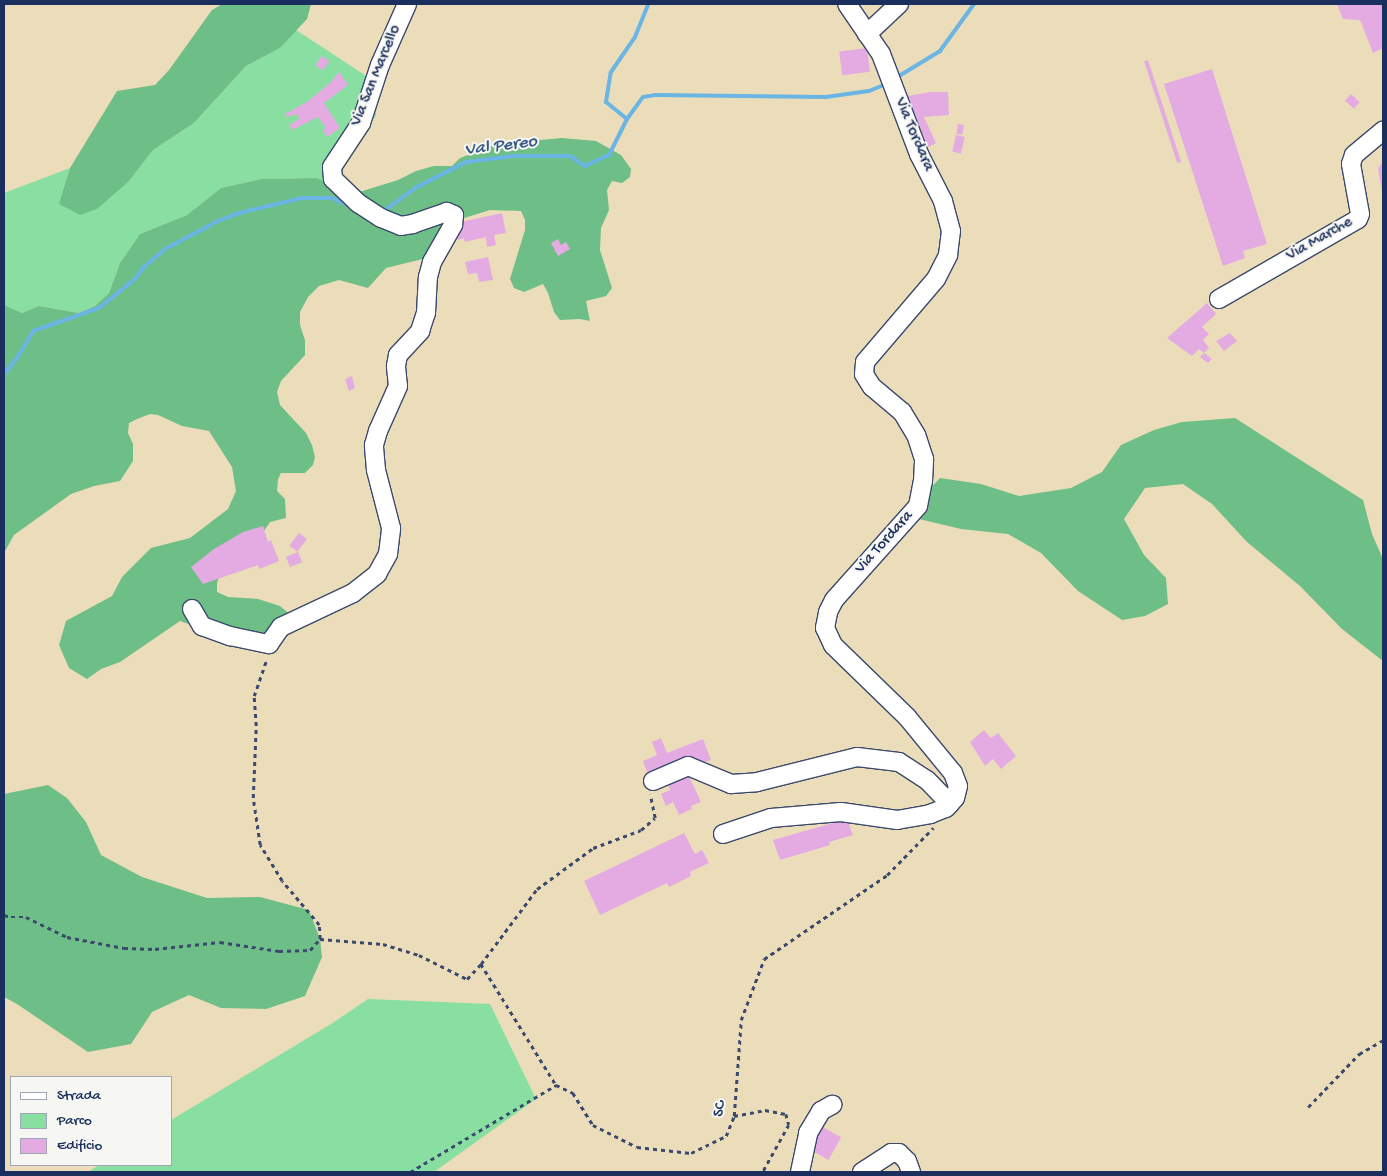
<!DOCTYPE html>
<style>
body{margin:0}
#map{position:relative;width:1387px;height:1176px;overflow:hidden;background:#ebddb9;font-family:"Gochi Hand",sans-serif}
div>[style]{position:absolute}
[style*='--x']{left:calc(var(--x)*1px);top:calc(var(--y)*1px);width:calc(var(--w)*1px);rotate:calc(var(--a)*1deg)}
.green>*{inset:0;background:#89dfa2}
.forest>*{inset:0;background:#6ebe88}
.stream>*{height:4px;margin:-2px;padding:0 2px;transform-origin:2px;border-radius:2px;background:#6ab5e3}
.building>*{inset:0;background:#e4abe3;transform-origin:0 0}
.path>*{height:2.5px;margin-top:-1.25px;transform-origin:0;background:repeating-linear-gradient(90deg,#3a496c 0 4px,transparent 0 8px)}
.roads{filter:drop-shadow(1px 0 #3a496c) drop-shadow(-1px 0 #3a496c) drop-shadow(0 1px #3a496c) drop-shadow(0 -1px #3a496c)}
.minor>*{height:18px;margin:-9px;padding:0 9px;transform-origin:9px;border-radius:9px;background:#fff}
span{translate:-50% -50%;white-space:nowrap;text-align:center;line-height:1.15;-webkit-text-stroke:4px #f6f6f2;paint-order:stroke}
.street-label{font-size:16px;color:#1b2f5e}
.water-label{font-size:18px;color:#335786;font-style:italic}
.frame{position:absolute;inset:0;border:5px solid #1b2f5e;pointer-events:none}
.legend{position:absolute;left:10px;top:1076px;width:162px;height:90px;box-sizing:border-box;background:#f6f6f2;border:1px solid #9ea6b7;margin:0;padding:6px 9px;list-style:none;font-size:15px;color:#1b2f5e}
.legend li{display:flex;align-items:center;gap:10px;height:25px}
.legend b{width:25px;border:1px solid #9ea6b7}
</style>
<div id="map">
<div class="green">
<i style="clip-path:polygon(296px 30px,377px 83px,376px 116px,322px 181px,317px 178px,261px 179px,221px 188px,187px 215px,140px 234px,120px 263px,109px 293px,95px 306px,79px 313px,39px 306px,22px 313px,4px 305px,4px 193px,70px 168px,60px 204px,129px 181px,153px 150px,194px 123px,246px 66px,280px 48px)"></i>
<i style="clip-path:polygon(368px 999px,490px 1004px,536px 1099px,434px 1172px,88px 1172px,99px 1165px,171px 1165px,171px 1120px,331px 1024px)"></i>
</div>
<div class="forest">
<i style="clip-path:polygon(222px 4px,311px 4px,307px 19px,280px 48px,246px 66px,194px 123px,153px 150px,129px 181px,97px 209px,80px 215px,59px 204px,70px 168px,117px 91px,155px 85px,169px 70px,212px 10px)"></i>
<i style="clip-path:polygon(562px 138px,596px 141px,621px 155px,631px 169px,630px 177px,622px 183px,612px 181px,607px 190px,609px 210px,601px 228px,600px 250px,612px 288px,606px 296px,586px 301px,590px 321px,580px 319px,560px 320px,554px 312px,548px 293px,543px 284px,524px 292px,514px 288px,510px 279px,525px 230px,525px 220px,521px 211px,490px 210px,448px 223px,439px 255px,386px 268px,368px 288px,339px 280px,319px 286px,308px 297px,300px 312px,300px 325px,305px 340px,305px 355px,281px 381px,277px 392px,280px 405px,306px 433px,312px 445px,315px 457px,313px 465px,305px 473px,281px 473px,278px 479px,277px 491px,285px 499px,286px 518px,270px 522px,259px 538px,222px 567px,217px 583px,217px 592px,228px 597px,258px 599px,280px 606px,293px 617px,294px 632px,259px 648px,180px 621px,120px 662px,101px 669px,87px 679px,69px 668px,59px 645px,66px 621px,112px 596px,122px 577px,151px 548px,190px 538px,228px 509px,236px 491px,232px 467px,209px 431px,182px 426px,158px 415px,150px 414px,137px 419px,129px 423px,128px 433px,133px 444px,133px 461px,120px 481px,94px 486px,71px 494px,14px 535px,4px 553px,4px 305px,22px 313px,39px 306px,79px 313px,95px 306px,109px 293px,120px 263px,140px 234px,187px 215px,221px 188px,261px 179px,317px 178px,353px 194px,398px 180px,416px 171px,434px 166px,452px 166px,460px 158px,497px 144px)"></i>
<i style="clip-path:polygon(1235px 418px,1363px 500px,1372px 534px,1383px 559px,1383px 661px,1342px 629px,1300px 586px,1247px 542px,1212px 504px,1183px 484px,1145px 488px,1124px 519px,1144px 555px,1166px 578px,1168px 604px,1145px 616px,1122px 620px,1078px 591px,1041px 553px,1008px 534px,961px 529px,919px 519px,925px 494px,940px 478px,981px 484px,1019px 496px,1071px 488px,1102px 472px,1121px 445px,1154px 430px,1182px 422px)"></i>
<i style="clip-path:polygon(48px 785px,67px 798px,86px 822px,101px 855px,142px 877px,207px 898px,260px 897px,309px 910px,320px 939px,322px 957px,305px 996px,266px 1009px,221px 1008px,189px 995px,152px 1012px,131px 1044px,88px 1052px,17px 1004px,4px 997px,4px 794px)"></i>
</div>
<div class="stream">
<i style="--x:894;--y:79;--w:54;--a:-31.3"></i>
<i style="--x:940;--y:51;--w:58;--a:-54.1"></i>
<i style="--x:627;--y:119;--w:27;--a:-141"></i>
<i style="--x:606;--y:102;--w:30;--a:-81"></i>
<i style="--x:611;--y:72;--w:42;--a:-55.6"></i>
<i style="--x:635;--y:37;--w:35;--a:-68"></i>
<i style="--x:381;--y:213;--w:42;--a:-36.3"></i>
<i style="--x:415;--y:188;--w:57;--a:-27"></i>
<i style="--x:466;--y:162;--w:48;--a:-7.1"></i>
<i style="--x:514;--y:156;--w:56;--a:0"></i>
<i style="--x:570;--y:156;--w:18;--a:34"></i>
<i style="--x:585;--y:166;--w:26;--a:-25"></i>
<i style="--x:609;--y:155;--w:40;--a:-63.4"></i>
<i style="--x:627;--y:119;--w:27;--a:-54"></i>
<i style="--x:643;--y:97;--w:12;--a:-9"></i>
<i style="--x:655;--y:95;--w:171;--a:0.7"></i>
<i style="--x:826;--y:97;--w:43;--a:-7.9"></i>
<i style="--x:869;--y:91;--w:18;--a:-22"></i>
<i style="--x:4;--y:374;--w:21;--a:-51"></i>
<i style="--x:17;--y:358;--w:31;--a:-59"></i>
<i style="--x:33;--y:331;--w:70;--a:-19.2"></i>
<i style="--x:99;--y:308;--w:46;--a:-38.9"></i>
<i style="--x:135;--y:279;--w:14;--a:-54"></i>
<i style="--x:143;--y:268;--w:29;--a:-41"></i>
<i style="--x:165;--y:249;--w:60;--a:-27.8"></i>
<i style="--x:218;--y:221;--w:22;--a:-21"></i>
<i style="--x:239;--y:213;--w:65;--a:-13.4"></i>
<i style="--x:302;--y:198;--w:29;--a:0"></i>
<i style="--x:331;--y:198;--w:21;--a:23"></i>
</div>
<div class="building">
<i style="clip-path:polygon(1337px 4px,1383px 4px,1383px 48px,1373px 53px,1360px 20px,1343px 19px)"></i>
<i style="left:867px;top:48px;width:24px;height:28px;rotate:83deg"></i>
<i style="left:322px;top:56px;width:9px;height:11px;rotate:36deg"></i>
<i style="left:1148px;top:60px;width:107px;height:4px;rotate:72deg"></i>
<i style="clip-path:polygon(1212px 69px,1267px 244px,1243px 251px,1245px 258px,1223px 266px,1164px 84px)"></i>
<i style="clip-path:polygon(339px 72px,348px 85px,324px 103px,340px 128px,327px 137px,323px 130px,326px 128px,318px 117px,292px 130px,289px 125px,299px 119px,297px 114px,287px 117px,285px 114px,307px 102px,330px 83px)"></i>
<i style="clip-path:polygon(931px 92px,948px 92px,949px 115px,924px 117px,936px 143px,925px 149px,912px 117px,907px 96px)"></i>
<i style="left:1351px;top:94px;width:12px;height:9px;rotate:42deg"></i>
<i style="left:958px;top:124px;width:6px;height:10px;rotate:9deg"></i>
<i style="left:956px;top:135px;width:9px;height:17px;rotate:13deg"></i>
<i style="clip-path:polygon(1383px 162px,1383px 198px,1378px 168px)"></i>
<i style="clip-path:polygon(502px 213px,506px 233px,494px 235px,496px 245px,487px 247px,486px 237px,465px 242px,464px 238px,458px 240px,456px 233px,461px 222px)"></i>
<i style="clip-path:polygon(558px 239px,561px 245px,566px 242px,570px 249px,558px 256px,551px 243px)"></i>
<i style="clip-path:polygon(488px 257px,493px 280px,479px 282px,477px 273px,468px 274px,465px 262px)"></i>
<i style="clip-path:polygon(1207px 303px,1216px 314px,1202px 327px,1209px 334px,1203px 340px,1209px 348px,1204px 353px,1212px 359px,1208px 363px,1200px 357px,1204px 353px,1199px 349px,1192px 356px,1167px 338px)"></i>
<i style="clip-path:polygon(1230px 333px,1237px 341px,1224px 351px,1216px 341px)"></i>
<i style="clip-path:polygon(352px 376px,355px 388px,349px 391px,345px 379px)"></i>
<i style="clip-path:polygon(263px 526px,268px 542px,271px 540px,279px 561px,259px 569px,258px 565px,203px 584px,191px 567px,214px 549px,243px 532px)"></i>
<i style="left:299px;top:533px;width:10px;height:16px;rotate:37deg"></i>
<i style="left:298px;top:552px;width:11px;height:13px;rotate:68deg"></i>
<i style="clip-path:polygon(984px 730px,991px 738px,998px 733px,1016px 756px,1001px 769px,993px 759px,985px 766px,970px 742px)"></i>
<i style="clip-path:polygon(661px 738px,667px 753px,703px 739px,711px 760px,696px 765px,693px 757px,649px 777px,643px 761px,657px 755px,652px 742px)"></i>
<i style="clip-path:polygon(687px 772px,701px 802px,691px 806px,692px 809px,679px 815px,673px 802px,666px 806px,661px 794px,670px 790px,667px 781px)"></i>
<i style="clip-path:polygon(847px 819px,853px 835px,829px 842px,830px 845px,780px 860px,773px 840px)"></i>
<i style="clip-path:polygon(684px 833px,695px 854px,702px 850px,709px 863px,690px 872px,691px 876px,669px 887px,667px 883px,600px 915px,584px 881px)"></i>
<i style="left:821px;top:1126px;width:23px;height:26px;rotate:29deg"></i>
</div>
<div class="path">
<i style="--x:4;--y:915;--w:7;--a:16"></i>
<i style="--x:11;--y:917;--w:15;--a:0"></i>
<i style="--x:26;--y:917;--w:46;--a:26"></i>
<i style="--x:67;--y:937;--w:58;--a:10.9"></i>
<i style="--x:124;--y:948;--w:31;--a:2"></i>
<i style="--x:155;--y:949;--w:65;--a:-6.1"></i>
<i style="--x:220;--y:942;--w:60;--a:8.7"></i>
<i style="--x:279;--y:951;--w:31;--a:-2"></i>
<i style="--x:310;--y:950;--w:15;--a:-48"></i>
<i style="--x:320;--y:939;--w:14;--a:-94"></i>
<i style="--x:319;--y:925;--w:57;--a:-130.1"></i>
<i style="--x:282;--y:881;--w:42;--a:-121.4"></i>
<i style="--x:260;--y:845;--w:48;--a:-98.5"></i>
<i style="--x:253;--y:798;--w:72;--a:-87.6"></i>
<i style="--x:256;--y:726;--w:30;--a:-94"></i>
<i style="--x:254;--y:696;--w:39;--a:-71"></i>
<i style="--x:320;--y:939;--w:63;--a:4.5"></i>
<i style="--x:383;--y:944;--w:38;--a:17"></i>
<i style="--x:419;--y:955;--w:54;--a:26.6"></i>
<i style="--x:467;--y:979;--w:21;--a:-47"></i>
<i style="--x:481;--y:964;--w:94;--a:-53.3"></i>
<i style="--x:537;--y:889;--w:69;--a:-36.2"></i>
<i style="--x:593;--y:848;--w:51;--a:-20.6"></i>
<i style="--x:641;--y:830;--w:18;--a:-41"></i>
<i style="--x:655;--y:818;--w:24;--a:-102"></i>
<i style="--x:481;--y:964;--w:142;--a:58.2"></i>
<i style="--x:1308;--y:1107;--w:74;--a:-46.1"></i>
<i style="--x:1359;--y:1054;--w:28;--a:-30"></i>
<i style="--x:734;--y:1116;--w:32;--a:-11"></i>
<i style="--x:765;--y:1110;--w:21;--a:11"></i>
<i style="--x:786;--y:1114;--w:11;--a:75"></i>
<i style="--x:789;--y:1125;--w:54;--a:119"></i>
<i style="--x:410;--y:1172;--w:170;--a:-30.8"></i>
<i style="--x:556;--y:1085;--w:19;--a:25"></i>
<i style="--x:573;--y:1093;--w:38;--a:58"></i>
<i style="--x:593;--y:1125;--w:49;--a:26.6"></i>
<i style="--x:637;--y:1147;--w:54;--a:6.3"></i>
<i style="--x:691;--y:1153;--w:39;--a:-26"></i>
<i style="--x:726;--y:1136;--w:22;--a:-68"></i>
<i style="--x:734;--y:1116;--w:96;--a:-85.8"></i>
<i style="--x:741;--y:1020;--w:65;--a:-69.3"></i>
<i style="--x:764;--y:959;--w:149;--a:-34.3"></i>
<i style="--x:887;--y:875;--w:66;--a:-45.6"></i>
</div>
<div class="roads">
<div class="minor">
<i style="--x:867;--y:34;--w:44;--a:-43.2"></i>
<i style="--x:1219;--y:299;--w:160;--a:-29.9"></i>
<i style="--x:1358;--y:219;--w:5;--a:-68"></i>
<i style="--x:1360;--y:214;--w:51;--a:-100.2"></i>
<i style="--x:1351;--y:164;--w:9;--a:-72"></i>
<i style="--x:1354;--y:155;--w:38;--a:-40"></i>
<i style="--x:192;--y:609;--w:20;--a:60"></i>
<i style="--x:202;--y:626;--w:30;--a:20"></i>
<i style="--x:230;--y:636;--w:40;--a:12"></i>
<i style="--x:269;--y:644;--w:21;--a:-55"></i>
<i style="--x:281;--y:627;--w:80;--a:-25.3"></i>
<i style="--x:353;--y:593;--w:31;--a:-38"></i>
<i style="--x:377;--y:574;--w:23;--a:-61"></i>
<i style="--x:388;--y:554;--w:26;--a:-83"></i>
<i style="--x:391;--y:528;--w:60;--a:-104.5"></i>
<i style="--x:376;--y:470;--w:25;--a:-95"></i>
<i style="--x:374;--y:445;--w:15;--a:-74"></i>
<i style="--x:378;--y:431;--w:49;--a:-66"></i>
<i style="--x:398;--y:386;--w:20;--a:-96"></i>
<i style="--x:396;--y:366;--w:11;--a:-80"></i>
<i style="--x:398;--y:355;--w:33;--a:-47"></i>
<i style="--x:420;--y:331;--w:19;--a:-72"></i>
<i style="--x:426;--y:313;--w:36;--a:-87"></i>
<i style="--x:428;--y:277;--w:16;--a:-75"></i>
<i style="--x:432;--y:262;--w:43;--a:-60.4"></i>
<i style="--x:453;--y:225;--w:10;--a:-84"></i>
<i style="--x:454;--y:215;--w:8;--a:-157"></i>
<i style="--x:447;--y:212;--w:36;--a:161"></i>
<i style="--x:413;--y:224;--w:12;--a:171"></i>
<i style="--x:401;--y:226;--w:22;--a:-158"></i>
<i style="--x:381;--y:218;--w:27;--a:-147"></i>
<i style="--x:358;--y:203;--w:35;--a:-136"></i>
<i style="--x:333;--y:179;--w:12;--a:-95"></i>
<i style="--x:332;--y:167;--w:53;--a:-56.6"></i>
<i style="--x:361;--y:123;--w:61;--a:-71.9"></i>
<i style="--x:380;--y:65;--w:67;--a:-66.1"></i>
<i style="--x:653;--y:781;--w:38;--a:-23"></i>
<i style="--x:688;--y:766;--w:47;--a:22.7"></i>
<i style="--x:731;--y:784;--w:26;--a:-4"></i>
<i style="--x:757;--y:782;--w:103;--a:-14"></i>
<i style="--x:857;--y:757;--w:42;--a:6.8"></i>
<i style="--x:899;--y:762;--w:33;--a:33"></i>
<i style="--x:927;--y:780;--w:33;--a:46"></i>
<i style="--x:723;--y:834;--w:51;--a:-18.4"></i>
<i style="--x:771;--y:818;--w:70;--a:-4.9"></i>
<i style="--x:841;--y:812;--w:57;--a:8.1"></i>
<i style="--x:897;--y:820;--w:34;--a:-10"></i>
<i style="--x:930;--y:814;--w:17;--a:-21"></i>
<i style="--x:946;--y:808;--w:13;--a:-48"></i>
<i style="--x:955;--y:798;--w:12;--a:-76"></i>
<i style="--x:958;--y:786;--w:14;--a:-111"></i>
<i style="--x:953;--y:773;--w:72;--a:-129.4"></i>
<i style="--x:907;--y:717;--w:103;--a:-135.8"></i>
<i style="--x:833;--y:645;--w:19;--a:-115"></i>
<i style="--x:825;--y:628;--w:16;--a:-79"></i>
<i style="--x:828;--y:612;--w:13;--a:-63"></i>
<i style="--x:834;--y:600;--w:126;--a:-48.2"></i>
<i style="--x:918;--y:506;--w:25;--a:-79"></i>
<i style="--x:923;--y:481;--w:22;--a:-87"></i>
<i style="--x:924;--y:459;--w:25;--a:-108"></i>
<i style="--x:916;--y:435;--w:27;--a:-121"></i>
<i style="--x:902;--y:412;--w:39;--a:-140"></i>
<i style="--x:872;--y:387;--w:15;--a:-122"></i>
<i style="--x:864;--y:374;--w:12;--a:-85"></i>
<i style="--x:865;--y:362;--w:109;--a:-49.5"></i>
<i style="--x:936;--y:279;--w:27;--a:-63"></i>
<i style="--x:948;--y:255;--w:24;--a:-83"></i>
<i style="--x:951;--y:231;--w:31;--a:-105"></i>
<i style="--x:943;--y:201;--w:53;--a:-117.1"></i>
<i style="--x:919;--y:154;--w:107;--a:-110.8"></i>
<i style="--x:881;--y:54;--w:60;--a:-124.2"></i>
<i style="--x:800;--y:1172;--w:40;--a:-78"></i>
<i style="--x:808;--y:1133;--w:26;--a:-59"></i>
<i style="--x:821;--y:1111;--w:13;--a:-29"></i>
<i style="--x:862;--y:1172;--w:35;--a:-33"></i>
<i style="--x:891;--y:1153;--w:8;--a:0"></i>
<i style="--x:899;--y:1153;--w:11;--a:45"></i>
<i style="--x:907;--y:1161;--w:12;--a:70"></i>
</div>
</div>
<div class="street-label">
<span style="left:377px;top:76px;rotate:-68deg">Via San Marcello</span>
<span style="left:913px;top:135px;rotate:67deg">Via Tordara</span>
<span style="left:1320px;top:240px;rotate:-30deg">Via Marche</span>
<span style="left:885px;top:543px;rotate:-48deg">Via Tordara</span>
<span style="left:721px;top:1109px;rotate:-80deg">SC</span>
</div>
<div class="water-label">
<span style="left:501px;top:147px;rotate:-7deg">Val Pereo</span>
</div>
<div class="frame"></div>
<ul class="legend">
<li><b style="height:6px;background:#fff"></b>Strada</li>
<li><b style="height:14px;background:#89dfa2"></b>Parco</li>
<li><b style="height:14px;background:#e4abe3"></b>Edificio</li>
</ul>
</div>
